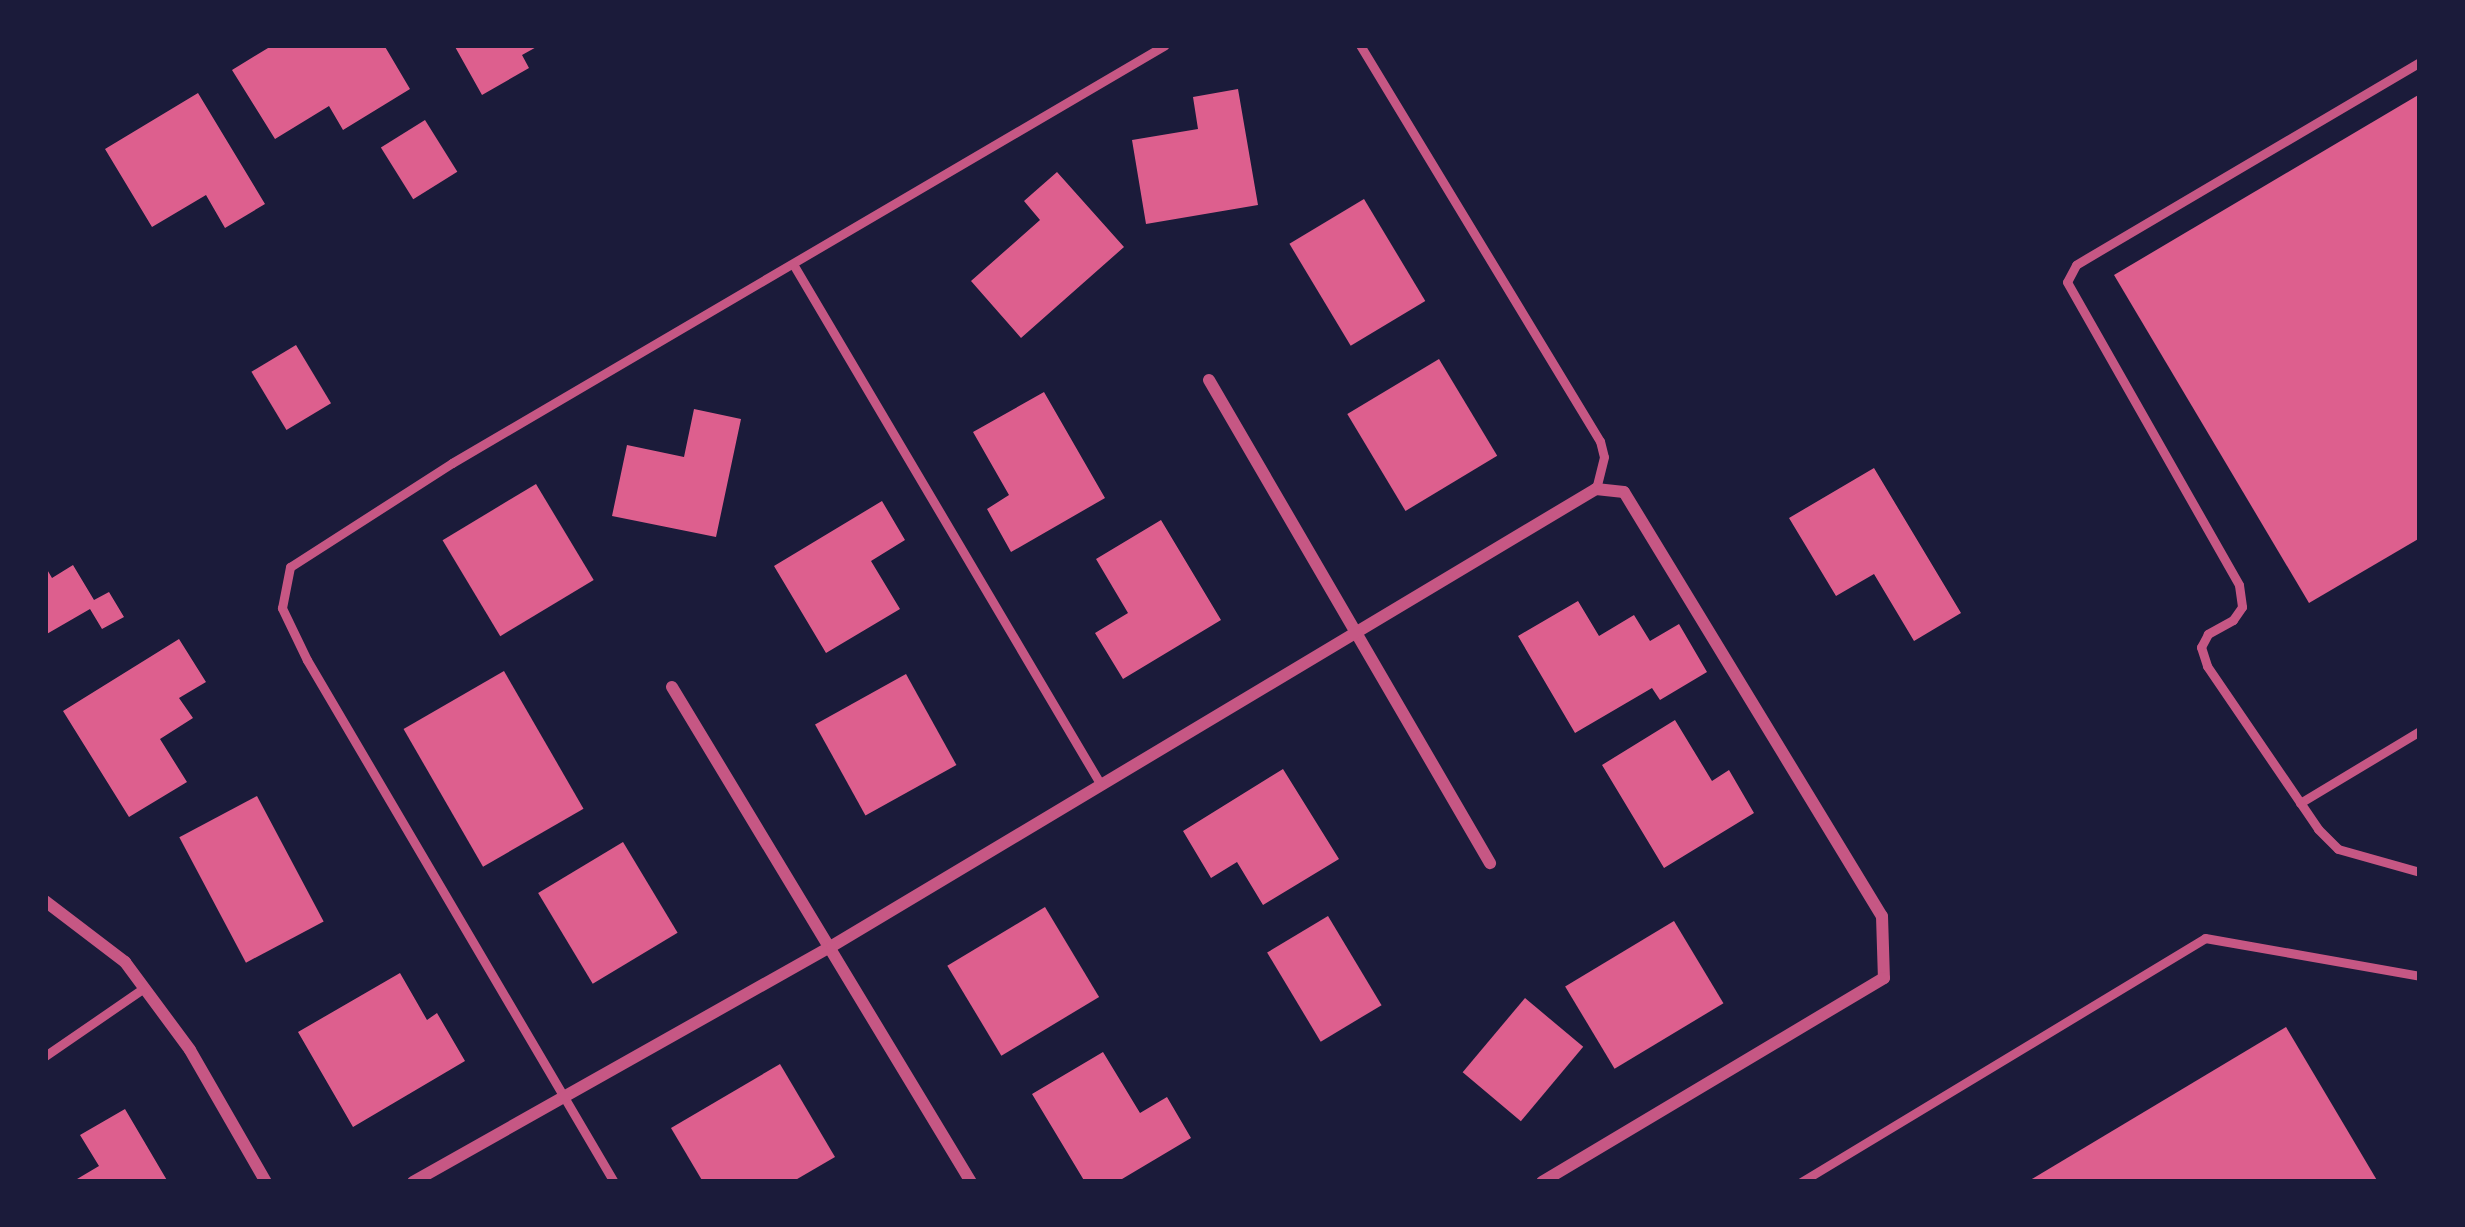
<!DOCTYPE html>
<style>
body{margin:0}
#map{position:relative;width:2465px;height:1227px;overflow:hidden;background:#1b1b3a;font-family:Inter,sans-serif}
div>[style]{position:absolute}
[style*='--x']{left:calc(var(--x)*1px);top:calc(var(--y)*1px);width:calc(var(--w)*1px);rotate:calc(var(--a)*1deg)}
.building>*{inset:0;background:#dd5f8e;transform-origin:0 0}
.service>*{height:9px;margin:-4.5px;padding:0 4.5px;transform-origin:4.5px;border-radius:4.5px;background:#c65784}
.minor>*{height:12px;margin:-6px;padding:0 6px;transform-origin:6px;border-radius:6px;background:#c65784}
span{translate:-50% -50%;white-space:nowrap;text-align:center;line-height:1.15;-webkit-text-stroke:12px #1b1b3a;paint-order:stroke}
.frame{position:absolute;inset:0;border:48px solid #1b1b3a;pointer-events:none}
</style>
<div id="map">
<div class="building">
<i style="clip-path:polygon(273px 45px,384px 45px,410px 89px,343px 130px,329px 106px,275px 139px,232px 70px)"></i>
<i style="clip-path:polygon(454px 45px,540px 45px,522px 55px,529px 68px,482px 95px)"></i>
<i style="clip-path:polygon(1238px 89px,1258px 205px,1146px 224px,1132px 140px,1198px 129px,1193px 97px)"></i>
<i style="clip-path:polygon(198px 93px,265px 204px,225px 228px,206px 195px,152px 227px,105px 149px)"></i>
<i style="clip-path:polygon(2420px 94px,2420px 538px,2309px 603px,2114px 275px)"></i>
<i style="left:425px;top:120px;width:61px;height:52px;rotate:58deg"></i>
<i style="clip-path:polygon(1057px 172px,1124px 247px,1021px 338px,971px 281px,1040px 220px,1024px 201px)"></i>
<i style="left:1364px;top:199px;width:119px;height:87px;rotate:59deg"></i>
<i style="left:296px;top:345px;width:68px;height:52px;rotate:59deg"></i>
<i style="left:1439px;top:359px;width:113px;height:107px;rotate:59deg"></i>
<i style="clip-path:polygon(1044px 392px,1105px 498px,1011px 552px,987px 509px,1009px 495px,973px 432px)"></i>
<i style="clip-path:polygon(694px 409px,741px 419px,716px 537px,612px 516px,627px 445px,684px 457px)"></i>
<i style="clip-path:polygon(1874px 468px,1961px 613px,1914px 641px,1874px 574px,1836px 596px,1789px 518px)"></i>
<i style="left:536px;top:484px;width:112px;height:109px;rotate:59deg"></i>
<i style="clip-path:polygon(882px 501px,905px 540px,871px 561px,900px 609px,826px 653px,774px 566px)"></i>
<i style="clip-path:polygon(1161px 520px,1221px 620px,1123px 679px,1095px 633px,1128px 613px,1096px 559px)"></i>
<i style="clip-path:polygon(73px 565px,94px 600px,109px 592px,124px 617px,102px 629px,90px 609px,45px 635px,45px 566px,52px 578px)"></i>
<i style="clip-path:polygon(1578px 601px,1599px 636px,1634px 615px,1650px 641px,1679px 624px,1707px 672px,1660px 700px,1652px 688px,1575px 733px,1518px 636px)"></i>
<i style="clip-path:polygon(179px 639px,206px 682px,179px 698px,193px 718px,160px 739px,187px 782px,129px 817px,63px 711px)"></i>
<i style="left:504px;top:671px;width:159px;height:116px;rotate:60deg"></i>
<i style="left:906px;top:674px;width:104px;height:104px;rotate:61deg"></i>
<i style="clip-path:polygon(1675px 720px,1712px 781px,1729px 770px,1754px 813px,1664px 868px,1602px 765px)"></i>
<i style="clip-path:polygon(1283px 769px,1339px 859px,1263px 905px,1237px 862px,1211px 878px,1183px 831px)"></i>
<i style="left:257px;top:796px;width:142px;height:88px;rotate:62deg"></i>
<i style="left:623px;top:842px;width:106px;height:99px;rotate:59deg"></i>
<i style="left:1045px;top:907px;width:105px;height:114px;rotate:59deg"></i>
<i style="left:1328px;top:916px;width:104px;height:71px;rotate:59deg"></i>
<i style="left:1674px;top:921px;width:96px;height:127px;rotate:59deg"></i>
<i style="clip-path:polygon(400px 973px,427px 1020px,437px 1013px,465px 1061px,353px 1127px,298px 1032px)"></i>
<i style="left:1525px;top:998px;width:76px;height:97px;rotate:40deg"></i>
<i style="clip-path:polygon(2286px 1027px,2378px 1182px,2027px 1182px)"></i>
<i style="clip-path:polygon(1103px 1052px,1140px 1113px,1167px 1097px,1191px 1138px,1117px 1182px,1085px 1182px,1032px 1094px)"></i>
<i style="clip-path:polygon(780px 1064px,835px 1157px,792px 1182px,703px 1182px,671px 1128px)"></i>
<i style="clip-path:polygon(125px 1109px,168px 1182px,72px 1182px,99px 1166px,80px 1135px)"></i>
</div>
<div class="service">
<i style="--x:1360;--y:45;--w:463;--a:58.8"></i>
<i style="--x:1600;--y:441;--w:16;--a:76"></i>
<i style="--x:1604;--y:457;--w:33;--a:104"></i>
<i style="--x:2420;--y:62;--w:399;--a:149.5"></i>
<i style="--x:2076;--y:265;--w:19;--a:118"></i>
<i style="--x:2067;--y:282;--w:348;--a:60.4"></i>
<i style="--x:2239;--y:585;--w:22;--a:82"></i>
<i style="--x:2242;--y:607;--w:16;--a:125"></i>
<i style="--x:2233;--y:620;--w:29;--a:151"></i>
<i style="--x:2208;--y:634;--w:15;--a:118"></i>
<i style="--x:2201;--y:647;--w:20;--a:72"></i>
<i style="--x:2207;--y:666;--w:197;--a:55.7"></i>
<i style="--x:2318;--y:829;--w:28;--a:45"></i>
<i style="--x:2338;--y:849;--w:85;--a:15.7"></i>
<i style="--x:793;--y:264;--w:605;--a:59.41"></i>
<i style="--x:2300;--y:803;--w:140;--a:-31"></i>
<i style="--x:45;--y:1056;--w:120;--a:-34.5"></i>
<i style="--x:614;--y:1182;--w:606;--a:-120.46"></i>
<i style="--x:307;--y:660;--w:58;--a:-115.7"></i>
<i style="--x:282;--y:608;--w:42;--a:-79"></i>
<i style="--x:290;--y:567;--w:193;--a:-32.7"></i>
<i style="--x:452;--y:463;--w:826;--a:-30.38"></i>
<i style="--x:1801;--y:1182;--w:472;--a:-31.1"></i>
<i style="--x:2205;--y:938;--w:218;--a:10"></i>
</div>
<div class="minor">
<i style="--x:1209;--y:380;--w:559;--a:59.81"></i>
<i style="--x:672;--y:687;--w:578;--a:58.87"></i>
<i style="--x:45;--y:901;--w:101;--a:37.3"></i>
<i style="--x:125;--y:962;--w:109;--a:53.5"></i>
<i style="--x:190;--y:1050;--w:152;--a:60.1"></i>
<i style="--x:413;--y:1182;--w:481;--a:-29.4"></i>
<i style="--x:832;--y:946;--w:890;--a:-30.89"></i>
<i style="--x:1596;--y:489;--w:28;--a:6"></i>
<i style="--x:1624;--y:492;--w:496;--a:58.7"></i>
<i style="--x:1882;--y:916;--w:62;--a:88.2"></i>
<i style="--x:1884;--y:978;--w:398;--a:149.2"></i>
</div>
<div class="frame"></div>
</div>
